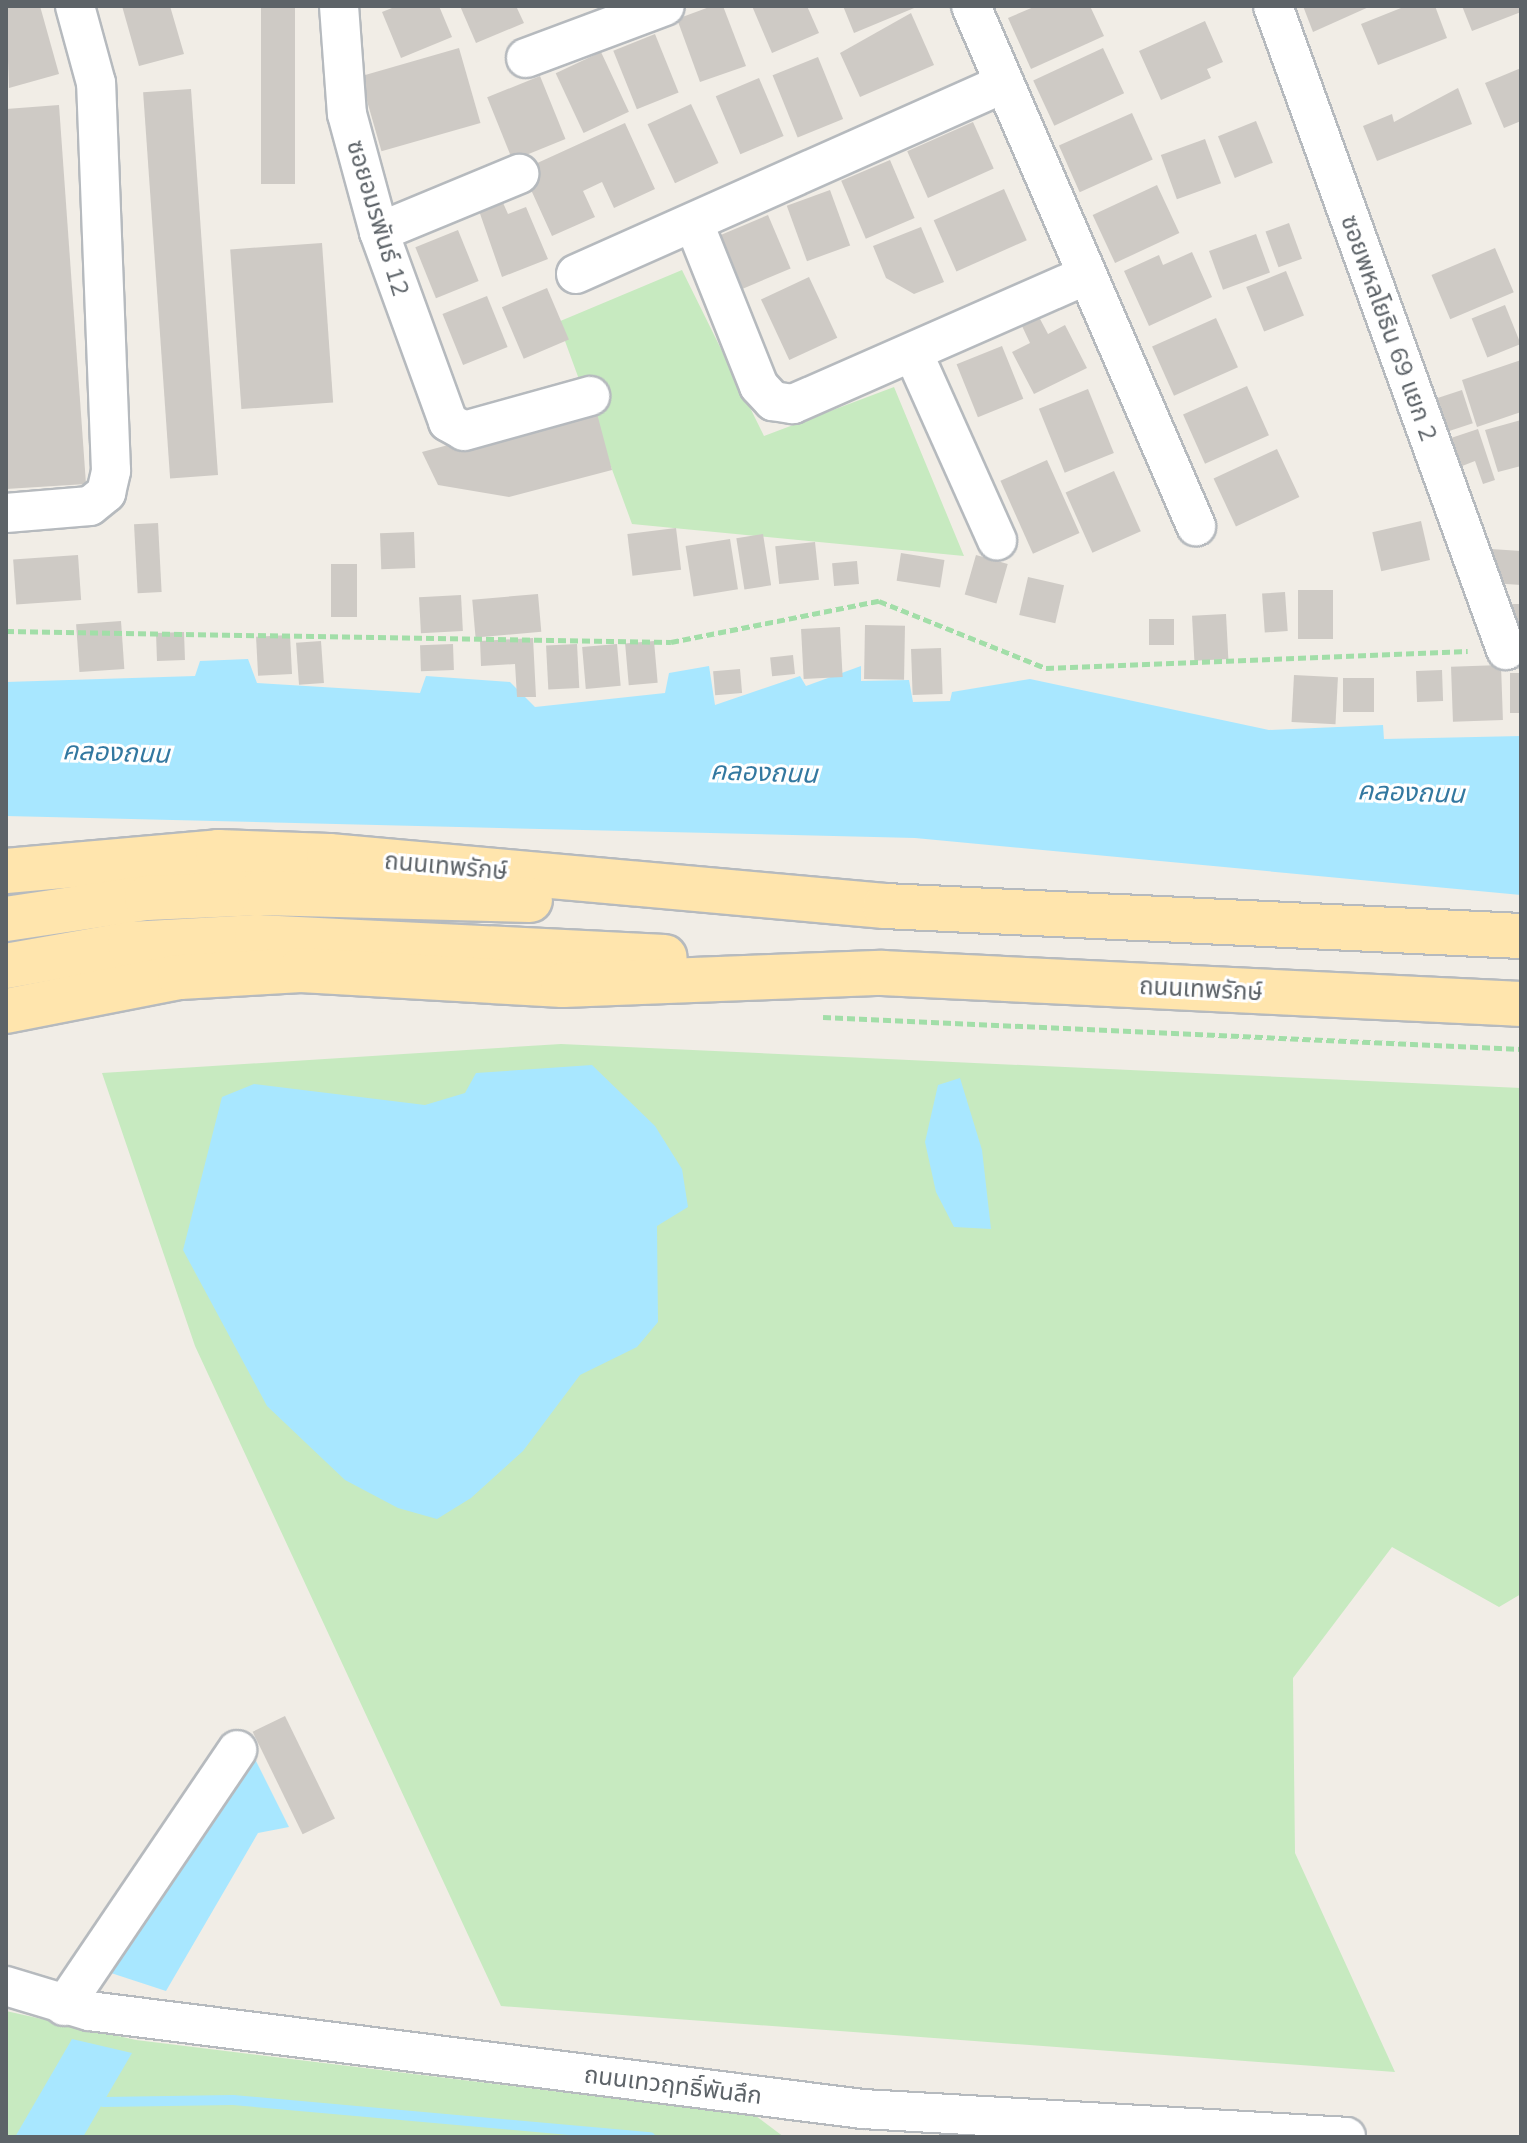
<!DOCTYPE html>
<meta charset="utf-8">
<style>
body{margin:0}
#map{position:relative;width:1527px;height:2143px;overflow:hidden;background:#f1ede6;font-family:Mulish,"Noto Sans Thai",sans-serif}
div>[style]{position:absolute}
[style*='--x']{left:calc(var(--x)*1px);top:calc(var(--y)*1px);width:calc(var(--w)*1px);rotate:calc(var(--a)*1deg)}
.green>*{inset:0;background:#c7eac0}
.water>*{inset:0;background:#a8e7ff}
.stream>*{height:10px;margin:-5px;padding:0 5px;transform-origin:5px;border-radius:5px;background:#a8e7ff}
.building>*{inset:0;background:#cecac5;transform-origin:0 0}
.path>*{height:5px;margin-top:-2.5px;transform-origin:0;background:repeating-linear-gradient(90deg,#a2dea8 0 8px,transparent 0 12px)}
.roads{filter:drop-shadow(2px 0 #b6babe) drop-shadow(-2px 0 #b6babe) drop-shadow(0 2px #b6babe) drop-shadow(0 -2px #b6babe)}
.minor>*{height:38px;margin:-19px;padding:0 19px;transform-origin:19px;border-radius:19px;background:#fff}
.major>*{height:44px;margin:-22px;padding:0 22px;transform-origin:22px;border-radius:22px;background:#ffe5ad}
span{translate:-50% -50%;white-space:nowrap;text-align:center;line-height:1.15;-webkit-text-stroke:6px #fff;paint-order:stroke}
.street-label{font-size:24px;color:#5d6368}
.water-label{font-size:26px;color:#3378a0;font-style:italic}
.frame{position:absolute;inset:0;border:8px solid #5d6368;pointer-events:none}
</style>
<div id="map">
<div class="green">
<i style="clip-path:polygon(682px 270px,764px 436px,894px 387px,964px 556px,632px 524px,558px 322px)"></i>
<i style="clip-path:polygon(561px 1044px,1521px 1088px,1521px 1594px,1499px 1607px,1392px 1547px,1293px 1678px,1295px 1853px,1395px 2072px,501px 2006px,195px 1346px,102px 1073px)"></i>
<i style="clip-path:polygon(6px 2011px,136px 2040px,756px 2116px,784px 2137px,6px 2137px)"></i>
</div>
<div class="water">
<i style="clip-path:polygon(248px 659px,257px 683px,420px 693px,426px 676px,510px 682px,535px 707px,665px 693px,669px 673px,709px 666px,715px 705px,800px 676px,806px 686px,861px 666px,861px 681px,909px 680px,913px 702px,950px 701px,952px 692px,1030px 679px,1269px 730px,1383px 725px,1384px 739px,1521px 736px,1521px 895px,915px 838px,6px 816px,6px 682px,195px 676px,200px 661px)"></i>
<i style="clip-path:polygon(592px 1065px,655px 1126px,682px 1169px,688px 1207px,657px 1226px,658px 1322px,637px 1347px,580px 1375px,523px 1451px,471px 1498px,437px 1519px,398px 1508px,345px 1480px,267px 1406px,183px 1250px,222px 1097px,254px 1084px,425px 1105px,465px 1093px,476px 1073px)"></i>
<i style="clip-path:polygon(960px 1078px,982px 1150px,991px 1229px,954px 1227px,936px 1192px,925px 1142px,938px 1085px)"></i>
<i style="clip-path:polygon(255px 1759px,289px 1827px,258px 1833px,166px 1991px,111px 1973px,240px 1760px)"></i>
<i style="clip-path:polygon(72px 2039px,132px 2053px,83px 2137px,15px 2137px)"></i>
</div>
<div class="stream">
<i style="--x:103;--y:2102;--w:130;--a:-0.9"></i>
<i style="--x:233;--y:2100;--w:419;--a:5.1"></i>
</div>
<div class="building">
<i style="clip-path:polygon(6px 6px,40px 6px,59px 74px,9px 88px)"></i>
<i style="clip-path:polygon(122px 6px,170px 6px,184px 54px,139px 66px)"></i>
<i style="left:261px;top:6px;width:34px;height:178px"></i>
<i style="clip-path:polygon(397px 6px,439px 6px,452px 37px,401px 58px,382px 12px)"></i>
<i style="clip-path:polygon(460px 6px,516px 6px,524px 23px,476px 43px)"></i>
<i style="clip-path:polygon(712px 6px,723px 6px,746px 66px,700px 82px,677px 19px)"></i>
<i style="clip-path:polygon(752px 6px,807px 6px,819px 33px,772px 53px)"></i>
<i style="clip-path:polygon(843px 6px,919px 6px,854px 33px)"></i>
<i style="clip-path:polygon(1036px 6px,1090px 6px,1104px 36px,1031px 69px,1008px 18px)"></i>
<i style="clip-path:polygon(1303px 6px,1371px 6px,1313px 32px)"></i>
<i style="clip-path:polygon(1406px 6px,1435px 6px,1447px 38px,1378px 65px,1361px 24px)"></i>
<i style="clip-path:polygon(1462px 6px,1521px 6px,1521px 12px,1472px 31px)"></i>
<i style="clip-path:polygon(911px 13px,934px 65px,860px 97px,840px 53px)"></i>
<i style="clip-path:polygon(1205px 21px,1223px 62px,1207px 69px,1211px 78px,1161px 100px,1139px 51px)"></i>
<i style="left:655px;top:34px;width:63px;height:45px;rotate:68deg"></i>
<i style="left:459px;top:48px;width:78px;height:103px;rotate:74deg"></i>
<i style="left:1103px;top:48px;width:50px;height:77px;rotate:65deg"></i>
<i style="left:601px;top:52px;width:66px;height:50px;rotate:65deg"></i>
<i style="left:818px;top:57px;width:67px;height:49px;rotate:68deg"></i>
<i style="clip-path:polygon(1521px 68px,1521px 121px,1504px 128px,1485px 83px)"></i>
<i style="left:540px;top:76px;width:68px;height:57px;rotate:68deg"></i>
<i style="left:759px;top:78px;width:63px;height:47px;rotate:67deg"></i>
<i style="clip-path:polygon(1458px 88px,1472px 124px,1377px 161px,1363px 126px,1392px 114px,1394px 122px)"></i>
<i style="left:191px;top:89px;width:387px;height:48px;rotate:86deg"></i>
<i style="left:691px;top:104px;width:65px;height:48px;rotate:65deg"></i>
<i style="clip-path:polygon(59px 105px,86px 484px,6px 489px,6px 109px)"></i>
<i style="left:1132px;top:113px;width:51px;height:80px;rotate:66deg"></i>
<i style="left:1256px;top:121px;width:45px;height:41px;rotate:68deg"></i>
<i style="left:973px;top:122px;width:51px;height:72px;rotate:66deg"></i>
<i style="clip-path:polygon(625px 123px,655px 189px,614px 208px,602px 182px,583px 191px,595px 217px,552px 236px,522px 170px)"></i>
<i style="left:1205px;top:139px;width:47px;height:47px;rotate:70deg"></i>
<i style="left:890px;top:160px;width:63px;height:53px;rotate:67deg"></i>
<i style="left:1157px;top:185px;width:53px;height:71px;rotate:65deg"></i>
<i style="left:1004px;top:189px;width:56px;height:77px;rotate:66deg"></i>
<i style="left:830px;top:190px;width:59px;height:46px;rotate:70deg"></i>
<i style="clip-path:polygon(500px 196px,508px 214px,526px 207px,548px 259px,502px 277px,477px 205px)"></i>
<i style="left:768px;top:215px;width:58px;height:52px;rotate:67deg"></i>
<i style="left:1289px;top:223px;width:38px;height:25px;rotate:70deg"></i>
<i style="clip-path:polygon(921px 227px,944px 282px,914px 294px,886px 278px,873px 246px)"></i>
<i style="left:458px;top:230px;width:55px;height:46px;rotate:68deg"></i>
<i style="left:1256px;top:234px;width:41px;height:50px;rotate:70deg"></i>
<i style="left:322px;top:243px;width:160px;height:92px;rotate:86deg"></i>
<i style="left:1495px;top:248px;width:48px;height:69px;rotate:67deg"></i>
<i style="clip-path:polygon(1192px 252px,1212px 297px,1149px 326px,1124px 271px,1159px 255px,1163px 265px)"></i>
<i style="left:1286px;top:271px;width:48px;height:43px;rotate:68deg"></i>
<i style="left:809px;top:277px;width:67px;height:53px;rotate:65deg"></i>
<i style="left:547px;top:288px;width:56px;height:49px;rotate:67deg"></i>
<i style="left:487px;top:296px;width:55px;height:48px;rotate:68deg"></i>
<i style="left:1505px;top:305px;width:42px;height:36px;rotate:68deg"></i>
<i style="clip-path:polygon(1039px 317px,1048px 334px,1065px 325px,1087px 368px,1034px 394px,1012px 352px,1030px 343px,1022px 326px)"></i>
<i style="left:1216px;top:318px;width:54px;height:70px;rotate:66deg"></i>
<i style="left:1002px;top:346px;width:57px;height:49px;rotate:68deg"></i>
<i style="clip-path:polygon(1521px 360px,1521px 412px,1477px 427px,1462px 380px)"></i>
<i style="left:1247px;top:386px;width:54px;height:70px;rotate:66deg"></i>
<i style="left:1088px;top:389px;width:69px;height:53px;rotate:68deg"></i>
<i style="left:1462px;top:390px;width:35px;height:28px;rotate:72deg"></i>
<i style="clip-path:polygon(595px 406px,612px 470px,509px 497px,438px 485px,422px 452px)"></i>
<i style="clip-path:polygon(1521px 420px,1521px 466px,1498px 472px,1485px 430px)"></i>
<i style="clip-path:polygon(1478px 429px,1495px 480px,1483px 484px,1475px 461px,1457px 468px,1448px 439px)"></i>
<i style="left:1277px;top:449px;width:53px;height:70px;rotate:65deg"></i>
<i style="left:1047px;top:460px;width:80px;height:51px;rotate:66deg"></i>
<i style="left:1114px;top:471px;width:66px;height:53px;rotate:66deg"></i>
<i style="left:1421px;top:521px;width:40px;height:50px;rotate:77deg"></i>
<i style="left:158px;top:523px;width:69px;height:24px;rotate:87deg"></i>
<i style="left:676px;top:528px;width:42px;height:49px;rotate:83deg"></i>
<i style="left:414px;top:532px;width:36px;height:34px;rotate:88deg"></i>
<i style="left:763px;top:534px;width:52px;height:27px;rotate:81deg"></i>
<i style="left:730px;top:539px;width:51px;height:45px;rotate:81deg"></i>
<i style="left:815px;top:542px;width:38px;height:40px;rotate:84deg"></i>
<i style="clip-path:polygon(1491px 549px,1521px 551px,1521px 585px,1492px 583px)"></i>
<i style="left:901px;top:553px;width:44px;height:28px;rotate:9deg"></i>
<i style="left:78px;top:555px;width:45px;height:65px;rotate:86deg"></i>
<i style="left:976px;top:555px;width:33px;height:41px;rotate:16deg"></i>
<i style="left:857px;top:561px;width:23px;height:25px;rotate:85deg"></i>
<i style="left:331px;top:564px;width:26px;height:53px"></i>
<i style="left:1028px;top:577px;width:37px;height:39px;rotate:13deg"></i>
<i style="left:1298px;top:590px;width:35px;height:49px"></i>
<i style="left:1285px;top:592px;width:39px;height:23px;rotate:86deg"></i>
<i style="left:538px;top:594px;width:38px;height:66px;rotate:85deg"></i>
<i style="left:461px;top:595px;width:36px;height:42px;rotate:87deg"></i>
<i style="left:1510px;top:604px;width:11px;height:42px"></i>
<i style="left:1226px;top:614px;width:45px;height:34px;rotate:87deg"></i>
<i style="left:1149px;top:619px;width:25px;height:26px"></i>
<i style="left:121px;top:621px;width:48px;height:45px;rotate:86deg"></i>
<i style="left:865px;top:625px;width:40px;height:54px;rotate:1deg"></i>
<i style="left:840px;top:627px;width:50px;height:39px;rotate:87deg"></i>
<i style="left:184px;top:632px;width:28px;height:28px;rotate:88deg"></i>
<i style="left:290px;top:635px;width:39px;height:34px;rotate:87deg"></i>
<i style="clip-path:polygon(533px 638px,536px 697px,517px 697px,515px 664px,481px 666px,480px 641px)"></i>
<i style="left:321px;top:641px;width:42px;height:25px;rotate:86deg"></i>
<i style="left:654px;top:641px;width:42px;height:29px;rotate:85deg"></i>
<i style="left:453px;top:644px;width:26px;height:33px;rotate:88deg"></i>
<i style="left:577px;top:644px;width:44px;height:31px;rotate:87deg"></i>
<i style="left:617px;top:644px;width:42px;height:35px;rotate:85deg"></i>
<i style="left:941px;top:648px;width:46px;height:30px;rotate:88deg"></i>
<i style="left:793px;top:655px;width:19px;height:23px;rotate:84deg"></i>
<i style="left:1501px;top:665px;width:55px;height:50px;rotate:88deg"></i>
<i style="left:740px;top:669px;width:24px;height:27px;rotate:85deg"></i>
<i style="left:1442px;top:670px;width:31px;height:26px;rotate:88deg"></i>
<i style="left:1510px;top:673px;width:11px;height:40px"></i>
<i style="left:1294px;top:675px;width:44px;height:47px;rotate:3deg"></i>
<i style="left:1343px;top:678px;width:31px;height:34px"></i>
<i style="left:285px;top:1716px;width:114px;height:36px;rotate:64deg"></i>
</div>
<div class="path">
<i style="--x:6;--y:631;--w:665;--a:0.95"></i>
<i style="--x:671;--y:642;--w:212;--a:-11.2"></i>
<i style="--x:879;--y:601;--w:180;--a:21.9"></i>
<i style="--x:1046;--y:668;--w:422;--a:-2.3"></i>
<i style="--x:823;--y:1017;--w:699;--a:2.62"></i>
</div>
<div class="roads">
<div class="minor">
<i style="--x:339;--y:6;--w:108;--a:85.8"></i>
<i style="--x:347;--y:114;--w:122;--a:74.8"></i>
<i style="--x:379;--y:232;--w:202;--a:70"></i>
<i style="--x:448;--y:422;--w:18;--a:29"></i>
<i style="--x:464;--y:431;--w:131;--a:-15.5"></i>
<i style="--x:971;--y:6;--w:567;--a:66.6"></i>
<i style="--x:1273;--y:6;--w:685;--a:70.11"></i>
<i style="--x:526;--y:58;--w:148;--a:-20.5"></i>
<i style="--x:695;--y:226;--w:172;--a:68.2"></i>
<i style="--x:759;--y:386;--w:21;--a:47"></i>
<i style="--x:773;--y:401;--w:20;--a:9"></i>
<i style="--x:793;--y:404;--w:321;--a:-23.7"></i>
<i style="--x:379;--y:232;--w:152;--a:-22.5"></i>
<i style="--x:576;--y:274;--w:469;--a:-24"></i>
<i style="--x:915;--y:357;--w:201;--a:65.9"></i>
<i style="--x:6;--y:513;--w:84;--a:-4.8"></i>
<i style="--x:90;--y:506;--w:21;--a:-39"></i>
<i style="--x:106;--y:493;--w:23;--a:-77"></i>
<i style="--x:111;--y:471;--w:388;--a:-92.2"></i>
<i style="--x:96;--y:83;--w:80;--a:-105.3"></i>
<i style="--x:6;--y:1986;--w:87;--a:16.8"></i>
<i style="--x:89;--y:2011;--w:780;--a:7.22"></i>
<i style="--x:863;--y:2109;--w:484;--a:3.3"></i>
<i style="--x:64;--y:2006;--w:309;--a:-55.9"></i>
</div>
<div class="major">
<i style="--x:6;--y:871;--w:213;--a:-5.1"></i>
<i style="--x:218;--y:852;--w:111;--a:2.1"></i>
<i style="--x:329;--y:856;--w:558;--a:5.14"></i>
<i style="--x:885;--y:906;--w:637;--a:2.7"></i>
<i style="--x:6;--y:919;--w:143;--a:-8.5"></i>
<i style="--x:147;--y:898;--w:113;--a:-2.5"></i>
<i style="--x:260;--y:893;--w:270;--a:1.5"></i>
<i style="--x:6;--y:966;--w:126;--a:-10.1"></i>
<i style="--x:130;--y:944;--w:127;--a:-3.2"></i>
<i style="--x:257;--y:937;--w:408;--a:2.8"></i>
<i style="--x:6;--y:1011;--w:177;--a:-11.1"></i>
<i style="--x:180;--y:977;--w:121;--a:-3.3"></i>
<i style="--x:301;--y:970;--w:262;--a:3.3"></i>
<i style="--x:563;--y:985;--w:319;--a:-2.2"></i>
<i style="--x:882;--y:973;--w:640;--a:2.78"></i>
</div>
</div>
<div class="street-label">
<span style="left:378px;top:218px;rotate:73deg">ซอยอมรพันธ์ 12</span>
<span style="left:1389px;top:328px;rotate:70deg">ซอยพหลโยธิน 69 แยก 2</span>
<span style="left:446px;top:866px;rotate:5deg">ถนนเทพรักษ์</span>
<span style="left:1201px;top:989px;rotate:3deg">ถนนเทพรักษ์</span>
<span style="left:673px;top:2085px;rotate:7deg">ถนนเทวฤทธิ์พันลึก</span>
</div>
<div class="water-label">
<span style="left:116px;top:752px;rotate:2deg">คลองถนน</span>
<span style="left:764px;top:772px;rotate:2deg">คลองถนน</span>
<span style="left:1411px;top:792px;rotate:2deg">คลองถนน</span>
</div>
<div class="frame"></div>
</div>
